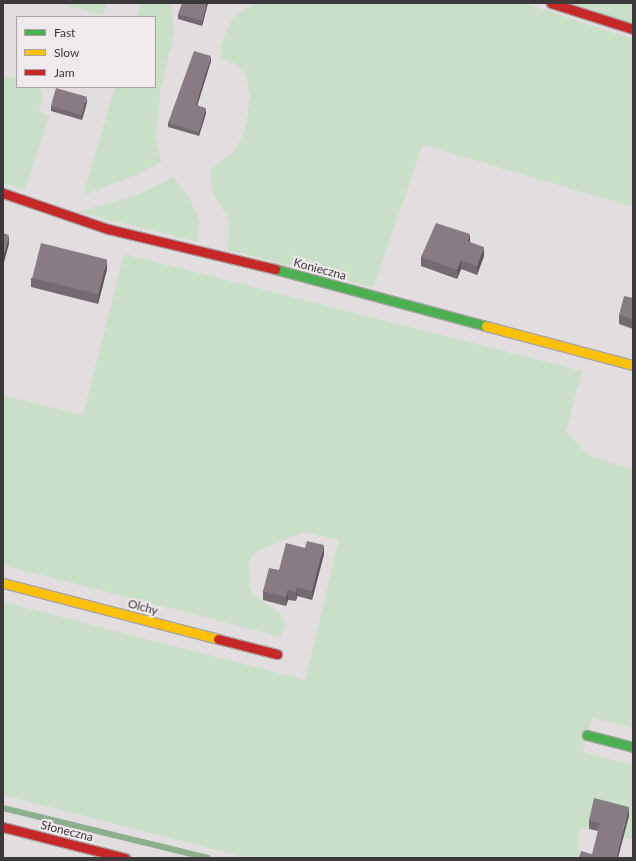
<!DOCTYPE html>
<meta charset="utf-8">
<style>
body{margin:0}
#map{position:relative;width:636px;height:861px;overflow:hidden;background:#e2dee0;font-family:Lato,sans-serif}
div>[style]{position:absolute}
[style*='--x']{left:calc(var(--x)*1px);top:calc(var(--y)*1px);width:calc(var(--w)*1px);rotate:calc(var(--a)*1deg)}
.green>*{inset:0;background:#c9dfc8}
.stream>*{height:6px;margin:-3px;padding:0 3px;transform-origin:3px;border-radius:3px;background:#8daf8d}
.roads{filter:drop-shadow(1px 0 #a7a4a6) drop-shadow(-1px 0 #a7a4a6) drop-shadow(0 1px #a7a4a6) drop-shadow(0 -1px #a7a4a6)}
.fast>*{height:9px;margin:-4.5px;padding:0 4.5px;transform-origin:4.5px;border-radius:4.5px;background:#4caf50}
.slow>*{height:9px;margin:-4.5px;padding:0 4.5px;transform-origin:4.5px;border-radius:4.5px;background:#ffc107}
.jam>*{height:9px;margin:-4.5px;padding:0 4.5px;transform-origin:4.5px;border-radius:4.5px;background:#c62828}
.wall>*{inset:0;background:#746b72}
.shaded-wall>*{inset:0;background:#5e575c}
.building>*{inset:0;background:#877c84;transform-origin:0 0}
span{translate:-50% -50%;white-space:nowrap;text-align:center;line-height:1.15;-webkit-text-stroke:4px #f0eaee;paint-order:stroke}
.street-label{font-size:12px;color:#3c393b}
.frame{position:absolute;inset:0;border:4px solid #3c393b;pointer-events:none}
.legend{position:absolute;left:16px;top:16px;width:140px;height:72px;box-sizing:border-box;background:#f0eaee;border:1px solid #a8a3a6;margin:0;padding:5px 7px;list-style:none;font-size:12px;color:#3c393b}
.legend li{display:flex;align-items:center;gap:8px;height:20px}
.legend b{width:20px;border:1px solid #a8a3a6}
</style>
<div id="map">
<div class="green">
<i style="clip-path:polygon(62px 3px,107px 3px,103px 16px)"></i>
<i style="clip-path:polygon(141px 3px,171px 3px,174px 33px,161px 87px,156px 138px,161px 162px,132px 177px,83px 195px,115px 87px,155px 87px,155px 17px,137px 17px)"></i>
<i style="clip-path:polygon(256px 3px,524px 3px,633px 39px,633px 207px,423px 145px,373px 287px,228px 250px,229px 220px,213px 193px,210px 170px,236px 150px,246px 127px,250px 96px,246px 76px,236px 64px,221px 58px,221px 44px,233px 17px)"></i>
<i style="clip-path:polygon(568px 3px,633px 3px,633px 24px)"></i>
<i style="clip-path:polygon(17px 76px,17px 87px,40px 87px,43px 99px,39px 111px,49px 116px,25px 189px,3px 183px,3px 79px)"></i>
<i style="clip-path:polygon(173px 177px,190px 199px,199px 220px,198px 242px,78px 212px,137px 195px)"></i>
<i style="clip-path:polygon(124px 254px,582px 371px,566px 431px,588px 455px,633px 470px,633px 728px,592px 718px,583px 752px,633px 765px,633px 839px,623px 837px,628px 816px,594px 808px,589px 829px,581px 829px,577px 837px,580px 858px,247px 858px,3px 795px,3px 602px,305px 680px,339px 540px,304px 532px,255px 552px,249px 563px,250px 587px,255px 595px,280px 614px,285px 624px,281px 637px,3px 565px,3px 395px,83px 415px)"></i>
</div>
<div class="stream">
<i style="--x:3;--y:808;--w:211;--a:13.7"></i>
</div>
<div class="roads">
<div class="fast">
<i style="--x:275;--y:269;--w:219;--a:15.1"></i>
<i style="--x:587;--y:735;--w:48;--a:14.6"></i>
</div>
<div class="slow">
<i style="--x:486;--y:326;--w:152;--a:14.9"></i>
<i style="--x:3;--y:583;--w:222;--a:14.6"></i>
</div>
<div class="jam">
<i style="--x:551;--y:3;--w:86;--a:17.6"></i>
<i style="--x:3;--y:193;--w:111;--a:18.9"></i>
<i style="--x:108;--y:229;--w:172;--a:13.5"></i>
<i style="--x:218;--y:639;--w:61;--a:14.3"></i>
<i style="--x:3;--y:827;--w:126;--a:14.3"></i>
</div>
</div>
<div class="wall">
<i style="clip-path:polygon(208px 3px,202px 26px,178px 19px,178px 14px)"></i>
<i style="clip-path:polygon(211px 61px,197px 105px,206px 113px,199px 136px,168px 127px,168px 123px)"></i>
<i style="clip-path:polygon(87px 102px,82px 120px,51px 111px,51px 106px)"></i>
<i style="clip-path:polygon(470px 242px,484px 256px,477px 275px,461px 269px,457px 279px,421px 266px,421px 257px)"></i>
<i style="clip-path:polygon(107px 269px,98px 304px,31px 287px,31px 278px)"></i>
<i style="clip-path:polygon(633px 297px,633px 329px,619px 324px,619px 315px)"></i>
<i style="clip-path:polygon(324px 554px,312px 600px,297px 596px,296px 601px,288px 600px,286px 606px,263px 600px,263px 591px,279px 570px)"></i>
<i style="clip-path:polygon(629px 816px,598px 831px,589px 829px,589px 820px)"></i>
</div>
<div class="shaded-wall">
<i style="clip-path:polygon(207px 3px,208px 3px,202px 26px,202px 21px)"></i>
<i style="clip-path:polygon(211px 56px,211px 61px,196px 110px,196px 105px)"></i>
<i style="clip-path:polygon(87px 97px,87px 102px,82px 120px,82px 115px)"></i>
<i style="clip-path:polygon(206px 108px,206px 113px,199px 136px,199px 132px)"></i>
<i style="clip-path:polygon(470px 234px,470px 243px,467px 241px)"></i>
<i style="clip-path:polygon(9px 235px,9px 244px,3px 266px,3px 257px)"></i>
<i style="clip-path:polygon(484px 247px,484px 256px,477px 275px,477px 266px)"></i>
<i style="clip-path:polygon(107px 260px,107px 269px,98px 304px,98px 295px)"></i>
<i style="clip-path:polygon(461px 260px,461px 269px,457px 279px,457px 270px)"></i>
<i style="clip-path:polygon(324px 545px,324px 554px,312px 600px,312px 591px)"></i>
<i style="clip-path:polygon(297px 587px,297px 596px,296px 601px,296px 592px)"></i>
<i style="clip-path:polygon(288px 590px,288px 600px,286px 606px,286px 597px)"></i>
<i style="clip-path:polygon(629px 807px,629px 816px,618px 858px,616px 858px)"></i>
</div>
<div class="building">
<i style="clip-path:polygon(182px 3px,207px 3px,202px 21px,178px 14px)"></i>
<i style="clip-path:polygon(194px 51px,211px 56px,196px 105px,206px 108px,199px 132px,168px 123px)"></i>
<i style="left:56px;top:88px;width:32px;height:19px;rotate:16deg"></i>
<i style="clip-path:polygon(436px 223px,470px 234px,467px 241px,484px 247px,477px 266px,461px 260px,457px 270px,421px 257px)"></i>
<i style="clip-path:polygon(3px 233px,9px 235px,3px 257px)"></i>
<i style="left:41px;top:243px;width:68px;height:36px;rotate:14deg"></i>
<i style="clip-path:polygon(624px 296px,633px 298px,633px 297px,633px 319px,619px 315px)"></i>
<i style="clip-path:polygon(307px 541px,324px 545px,312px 591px,297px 587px,296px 592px,288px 590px,286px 597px,263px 591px,269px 568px,279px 570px,286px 543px,305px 548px)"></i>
<i style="clip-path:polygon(594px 798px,629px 807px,616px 858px,579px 858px,581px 851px,592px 854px,600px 823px,589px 820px)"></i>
</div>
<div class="street-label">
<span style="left:320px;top:269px;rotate:15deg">Konieczna</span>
<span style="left:143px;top:607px;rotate:15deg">Olchy</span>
<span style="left:67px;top:831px;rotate:14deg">Słoneczna</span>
</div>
<div class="frame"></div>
<ul class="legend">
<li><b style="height:5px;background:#4caf50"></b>Fast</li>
<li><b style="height:5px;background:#ffc107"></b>Slow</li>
<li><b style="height:5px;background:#c62828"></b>Jam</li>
</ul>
</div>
